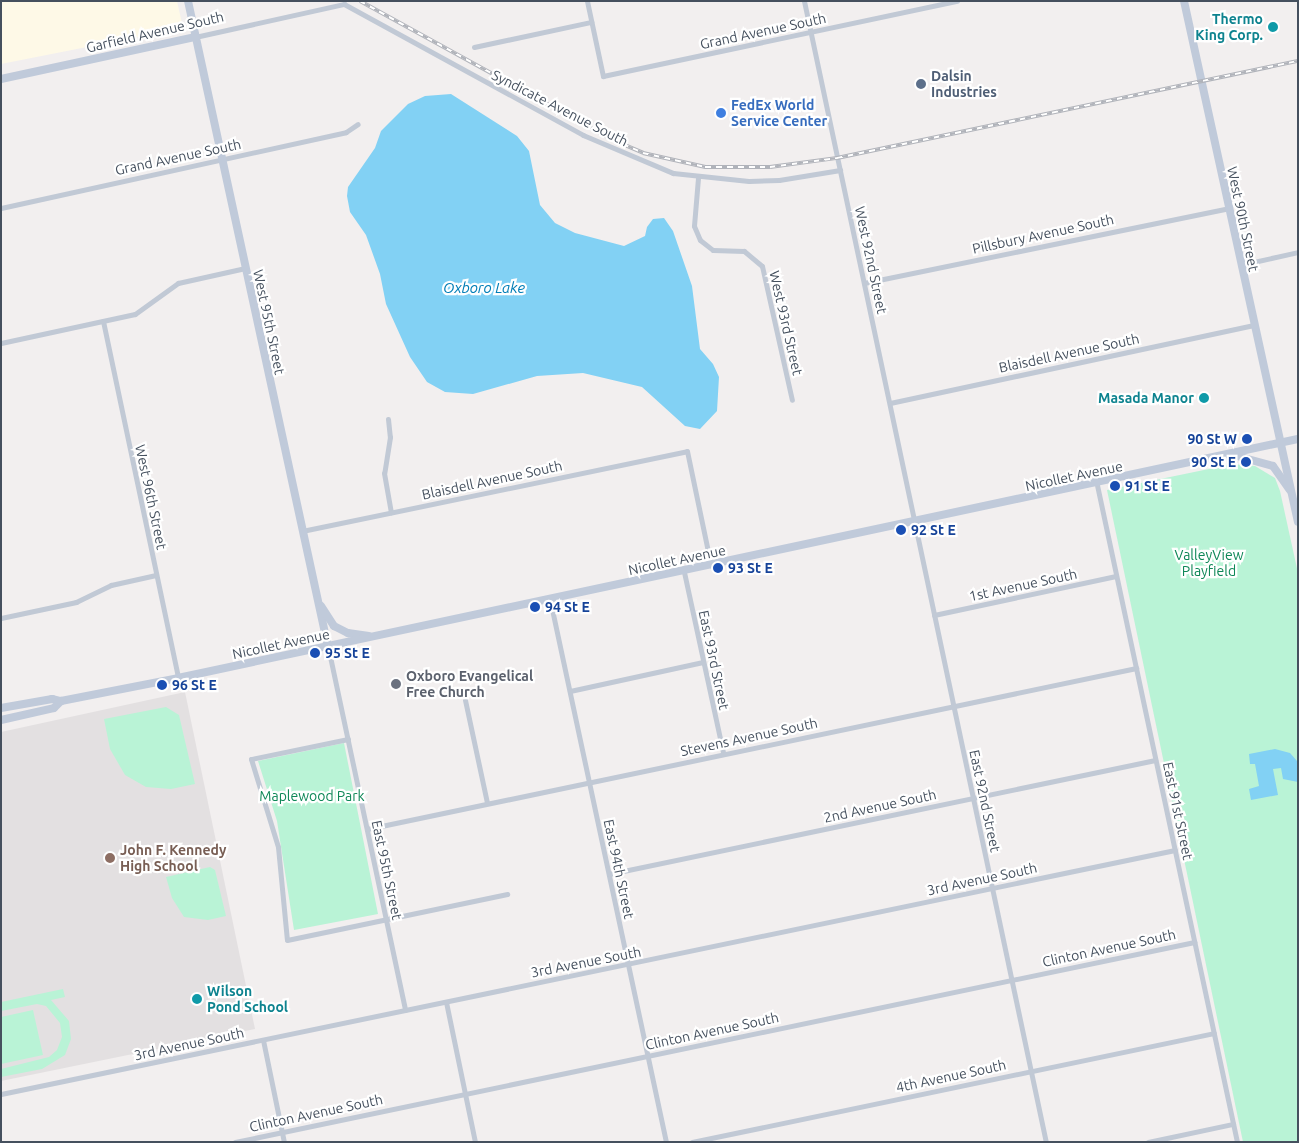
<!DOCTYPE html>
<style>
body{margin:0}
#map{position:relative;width:1299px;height:1143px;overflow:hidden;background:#f2efef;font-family:Ubuntu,sans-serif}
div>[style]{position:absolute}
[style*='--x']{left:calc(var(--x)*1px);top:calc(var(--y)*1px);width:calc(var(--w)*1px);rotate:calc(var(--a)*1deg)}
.commercial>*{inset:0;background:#fef9e7}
.education>*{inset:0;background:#e3e0e1}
.green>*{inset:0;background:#b9f3d6}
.water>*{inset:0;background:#82d1f4}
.street>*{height:5px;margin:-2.5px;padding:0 2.5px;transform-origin:2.5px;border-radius:2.5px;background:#c1c9d5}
.secondary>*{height:8px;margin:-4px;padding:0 4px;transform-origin:4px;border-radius:4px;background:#c0cada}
.rail>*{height:4px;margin-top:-2px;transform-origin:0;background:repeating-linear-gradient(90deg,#fff 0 5.5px,#b0b3ba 0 11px);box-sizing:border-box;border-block:1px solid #b0b3ba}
.dots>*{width:14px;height:14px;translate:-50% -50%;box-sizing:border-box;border:2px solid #fff;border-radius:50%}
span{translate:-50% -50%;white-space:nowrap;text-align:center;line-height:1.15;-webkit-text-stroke:4.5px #fff;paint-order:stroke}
.culture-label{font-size:14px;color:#0d838f;font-weight:700}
.right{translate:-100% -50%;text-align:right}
.left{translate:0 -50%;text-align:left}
.street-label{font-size:14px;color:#45505e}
.service-label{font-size:14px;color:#4e5e75;font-weight:700}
.shop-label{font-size:14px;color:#366cbe;font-weight:700}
.transit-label{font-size:14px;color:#164399;font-weight:700}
.park-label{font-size:14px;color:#0e8757}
.worship-label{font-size:14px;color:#5b616d;font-weight:700}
.education-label{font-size:14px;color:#785e54;font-weight:700}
.water-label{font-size:15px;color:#007db6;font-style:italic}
.frame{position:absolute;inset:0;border:2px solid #45505e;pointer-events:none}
</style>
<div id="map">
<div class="commercial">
<i style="clip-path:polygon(1px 1px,177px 1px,183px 28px,1px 64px)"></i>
</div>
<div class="education">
<i style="clip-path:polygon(185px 692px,255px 1029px,1px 1081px,1px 732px)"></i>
</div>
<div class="green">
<i style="clip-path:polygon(1233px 464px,1255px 466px,1275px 478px,1280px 491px,1298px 573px,1298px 1142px,1243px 1142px,1107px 490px)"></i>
<i style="clip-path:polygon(166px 707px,179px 715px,195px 784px,171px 789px,146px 787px,125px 775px,110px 749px,104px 719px)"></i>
<i style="clip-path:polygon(344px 743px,378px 914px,294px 930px,277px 821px,258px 761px)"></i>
<i style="clip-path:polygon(210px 867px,215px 870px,226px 916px,208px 920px,184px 917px,172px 898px,166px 877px)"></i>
<i style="clip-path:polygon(63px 989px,65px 997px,51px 1000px,69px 1021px,71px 1039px,65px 1055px,42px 1069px,1px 1077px,1px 1069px,49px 1057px,57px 1050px,62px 1037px,60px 1023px,46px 1006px,37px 1004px,1px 1011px,1px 1002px)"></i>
<i style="clip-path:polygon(33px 1010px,43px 1055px,1px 1064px,1px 1017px)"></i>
</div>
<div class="water">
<i style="clip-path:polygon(451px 94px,517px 136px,529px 151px,540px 205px,555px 223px,575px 233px,624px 246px,645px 236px,647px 227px,653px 219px,664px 218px,673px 231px,692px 286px,700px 349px,713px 364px,719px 377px,717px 411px,700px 429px,685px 426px,642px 387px,583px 373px,537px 376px,473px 394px,445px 392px,427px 382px,410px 357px,386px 304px,380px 274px,366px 235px,350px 212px,347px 196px,348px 187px,375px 148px,381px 131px,408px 104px,425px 96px)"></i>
<i style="clip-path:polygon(1275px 749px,1290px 753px,1297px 761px,1298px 782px,1283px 779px,1281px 768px,1273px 769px,1278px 795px,1251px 800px,1249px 789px,1259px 786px,1255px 764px,1250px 764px,1249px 754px)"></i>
</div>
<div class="street">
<i style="--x:587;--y:1;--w:77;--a:78"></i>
<i style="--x:603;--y:76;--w:362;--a:-12"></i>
<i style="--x:804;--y:1;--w:1166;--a:78.03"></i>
<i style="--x:195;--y:37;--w:153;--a:-12.5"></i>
<i style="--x:344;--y:4;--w:273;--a:28.7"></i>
<i style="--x:583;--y:135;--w:98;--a:22.9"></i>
<i style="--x:673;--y:173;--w:76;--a:6"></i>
<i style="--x:749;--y:181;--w:30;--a:-2"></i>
<i style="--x:779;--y:180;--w:62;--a:-9.3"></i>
<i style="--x:474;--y:47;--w:120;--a:-12.1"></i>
<i style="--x:698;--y:178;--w:48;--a:94.8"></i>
<i style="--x:694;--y:226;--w:15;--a:67"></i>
<i style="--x:700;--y:240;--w:16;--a:38"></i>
<i style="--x:713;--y:250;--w:31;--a:2"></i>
<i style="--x:744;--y:251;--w:23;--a:40"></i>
<i style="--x:762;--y:266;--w:137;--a:77.4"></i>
<i style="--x:1;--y:208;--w:353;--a:-12.4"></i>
<i style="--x:346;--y:132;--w:14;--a:-34"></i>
<i style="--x:1240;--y:265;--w:59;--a:-12.6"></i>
<i style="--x:864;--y:283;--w:372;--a:-11.6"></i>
<i style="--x:103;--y:321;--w:365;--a:78.1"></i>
<i style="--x:1;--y:343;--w:137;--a:-12.2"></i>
<i style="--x:135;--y:314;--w:53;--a:-35.8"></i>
<i style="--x:178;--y:283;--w:69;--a:-12.6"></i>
<i style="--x:890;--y:403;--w:372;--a:-12.1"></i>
<i style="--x:388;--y:419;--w:18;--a:84"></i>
<i style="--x:390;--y:437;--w:36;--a:99"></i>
<i style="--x:384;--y:473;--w:40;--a:80"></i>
<i style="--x:1097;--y:485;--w:672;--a:77.97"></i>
<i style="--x:302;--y:531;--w:393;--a:-11.7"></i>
<i style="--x:687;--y:451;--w:117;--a:78.2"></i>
<i style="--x:684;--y:572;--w:185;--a:77.8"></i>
<i style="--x:550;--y:600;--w:554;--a:77.92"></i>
<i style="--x:934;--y:615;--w:186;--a:-12.1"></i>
<i style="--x:1;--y:618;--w:77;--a:-12"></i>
<i style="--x:76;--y:602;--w:39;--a:-26"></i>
<i style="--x:111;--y:585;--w:46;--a:-12.5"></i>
<i style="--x:328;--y:647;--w:371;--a:78"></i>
<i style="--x:570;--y:691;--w:136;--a:-12.3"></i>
<i style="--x:465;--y:700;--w:105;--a:77.9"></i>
<i style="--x:348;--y:739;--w:99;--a:168.3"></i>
<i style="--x:251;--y:759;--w:92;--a:72.9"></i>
<i style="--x:278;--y:847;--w:93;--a:84.5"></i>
<i style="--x:287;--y:940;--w:225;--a:-11.8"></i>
<i style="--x:367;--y:829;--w:786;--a:-11.82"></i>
<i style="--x:609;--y:874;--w:558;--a:-11.79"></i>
<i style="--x:446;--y:1002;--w:143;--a:78.3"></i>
<i style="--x:263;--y:1040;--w:104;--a:78.4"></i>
<i style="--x:1;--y:1094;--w:1199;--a:-11.74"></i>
<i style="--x:235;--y:1142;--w:980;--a:-11.78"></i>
<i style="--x:692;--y:1142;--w:533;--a:-11.79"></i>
<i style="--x:1148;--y:1142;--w:87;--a:-12"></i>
</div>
<div class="secondary">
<i style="--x:188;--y:1;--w:661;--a:77.77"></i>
<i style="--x:1184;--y:1;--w:533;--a:77.66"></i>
<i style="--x:1;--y:79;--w:198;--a:-12.2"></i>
<i style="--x:1233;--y:455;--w:41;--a:15.4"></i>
<i style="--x:1273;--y:466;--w:29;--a:55"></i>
<i style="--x:321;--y:606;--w:24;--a:57"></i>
<i style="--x:334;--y:626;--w:16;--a:27"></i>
<i style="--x:348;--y:633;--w:21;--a:8"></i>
<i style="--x:1;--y:708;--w:52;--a:-10"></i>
<i style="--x:52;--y:699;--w:9;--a:13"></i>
<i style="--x:61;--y:701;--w:119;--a:-11.1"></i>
<i style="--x:178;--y:678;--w:1145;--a:-12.05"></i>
<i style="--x:1;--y:720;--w:54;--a:-12.8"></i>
<i style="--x:54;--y:708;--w:10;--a:-45"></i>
</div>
<div class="rail">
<i style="--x:360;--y:1;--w:289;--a:28.8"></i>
<i style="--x:613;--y:140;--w:33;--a:23"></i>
<i style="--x:643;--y:153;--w:64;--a:12.7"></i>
<i style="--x:705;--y:167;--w:65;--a:0"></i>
<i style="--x:770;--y:167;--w:68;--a:-7.7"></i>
<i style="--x:837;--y:158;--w:471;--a:-11.9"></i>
</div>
<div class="dots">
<i style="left:1273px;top:27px;background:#0f9aa8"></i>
<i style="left:921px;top:84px;background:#5c6f8a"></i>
<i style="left:721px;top:113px;background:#3f7fe0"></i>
<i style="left:1204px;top:398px;background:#0f9aa8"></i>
<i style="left:1247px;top:439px;background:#1a4fb4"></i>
<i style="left:1246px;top:462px;background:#1a4fb4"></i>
<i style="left:1115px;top:486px;background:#1a4fb4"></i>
<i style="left:901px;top:530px;background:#1a4fb4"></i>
<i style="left:718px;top:568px;background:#1a4fb4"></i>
<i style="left:535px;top:607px;background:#1a4fb4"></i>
<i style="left:315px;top:653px;background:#1a4fb4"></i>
<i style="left:396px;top:684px;background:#6b7280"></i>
<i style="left:162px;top:685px;background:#1a4fb4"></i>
<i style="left:110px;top:858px;background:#8d6e63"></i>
<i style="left:197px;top:999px;background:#0f9aa8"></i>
</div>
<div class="culture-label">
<span class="right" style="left:1263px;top:27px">Thermo<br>King Corp.</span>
<span class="right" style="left:1194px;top:398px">Masada Manor</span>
<span class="left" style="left:207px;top:999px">Wilson<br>Pond School</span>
</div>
<div class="street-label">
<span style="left:763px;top:31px;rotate:-12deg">Grand Avenue South</span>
<span style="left:155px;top:32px;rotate:-13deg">Garfield Avenue South</span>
<span style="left:560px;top:108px;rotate:27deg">Syndicate Avenue South</span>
<span style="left:178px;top:157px;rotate:-12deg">Grand Avenue South</span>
<span style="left:1243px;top:219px;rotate:78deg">West 90th Street</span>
<span style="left:1043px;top:234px;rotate:-12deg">Pillsbury Avenue South</span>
<span style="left:871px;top:260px;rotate:78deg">West 92nd Street</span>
<span style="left:269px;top:322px;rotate:78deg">West 95th Street</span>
<span style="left:786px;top:323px;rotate:77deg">West 93rd Street</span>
<span style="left:1069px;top:353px;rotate:-12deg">Blaisdell Avenue South</span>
<span style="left:1074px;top:476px;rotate:-12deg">Nicollet Avenue</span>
<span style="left:492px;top:480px;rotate:-12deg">Blaisdell Avenue South</span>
<span style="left:151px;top:497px;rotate:78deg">West 96th Street</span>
<span style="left:677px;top:560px;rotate:-12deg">Nicollet Avenue</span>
<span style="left:1023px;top:585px;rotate:-12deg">1st Avenue South</span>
<span style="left:281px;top:644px;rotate:-12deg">Nicollet Avenue</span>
<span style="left:714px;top:660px;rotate:78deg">East 93rd Street</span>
<span style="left:749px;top:737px;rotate:-12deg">Stevens Avenue South</span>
<span style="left:985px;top:801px;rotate:78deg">East 92nd Street</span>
<span style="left:880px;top:806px;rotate:-12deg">2nd Avenue South</span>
<span style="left:1178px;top:811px;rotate:78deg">East 91st Street</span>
<span style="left:619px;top:869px;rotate:78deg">East 94th Street</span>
<span style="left:387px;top:870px;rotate:78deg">East 95th Street</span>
<span style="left:982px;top:879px;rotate:-12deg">3rd Avenue South</span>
<span style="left:1109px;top:948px;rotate:-12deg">Clinton Avenue South</span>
<span style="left:586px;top:962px;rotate:-11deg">3rd Avenue South</span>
<span style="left:712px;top:1031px;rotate:-12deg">Clinton Avenue South</span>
<span style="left:189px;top:1044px;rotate:-12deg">3rd Avenue South</span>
<span style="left:951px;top:1076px;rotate:-12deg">4th Avenue South</span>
<span style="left:316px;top:1113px;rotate:-12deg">Clinton Avenue South</span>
</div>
<div class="service-label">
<span class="left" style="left:931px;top:84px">Dalsin<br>Industries</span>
</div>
<div class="shop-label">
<span class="left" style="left:731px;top:113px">FedEx World<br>Service Center</span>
</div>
<div class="transit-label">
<span class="right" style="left:1237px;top:439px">90 St W</span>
<span class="right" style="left:1236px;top:462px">90 St E</span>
<span class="left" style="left:1125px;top:486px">91 St E</span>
<span class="left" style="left:911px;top:530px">92 St E</span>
<span class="left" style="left:728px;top:568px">93 St E</span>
<span class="left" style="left:545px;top:607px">94 St E</span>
<span class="left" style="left:325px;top:653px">95 St E</span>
<span class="left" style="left:172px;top:685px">96 St E</span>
</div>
<div class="park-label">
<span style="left:1209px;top:563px">ValleyView<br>Playfield</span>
<span style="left:312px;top:796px">Maplewood Park</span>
</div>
<div class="worship-label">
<span class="left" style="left:406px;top:684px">Oxboro Evangelical<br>Free Church</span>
</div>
<div class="education-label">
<span class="left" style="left:120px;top:858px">John F. Kennedy<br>High School</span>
</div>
<div class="water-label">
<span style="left:484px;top:288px">Oxboro Lake</span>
</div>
<div class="frame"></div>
</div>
